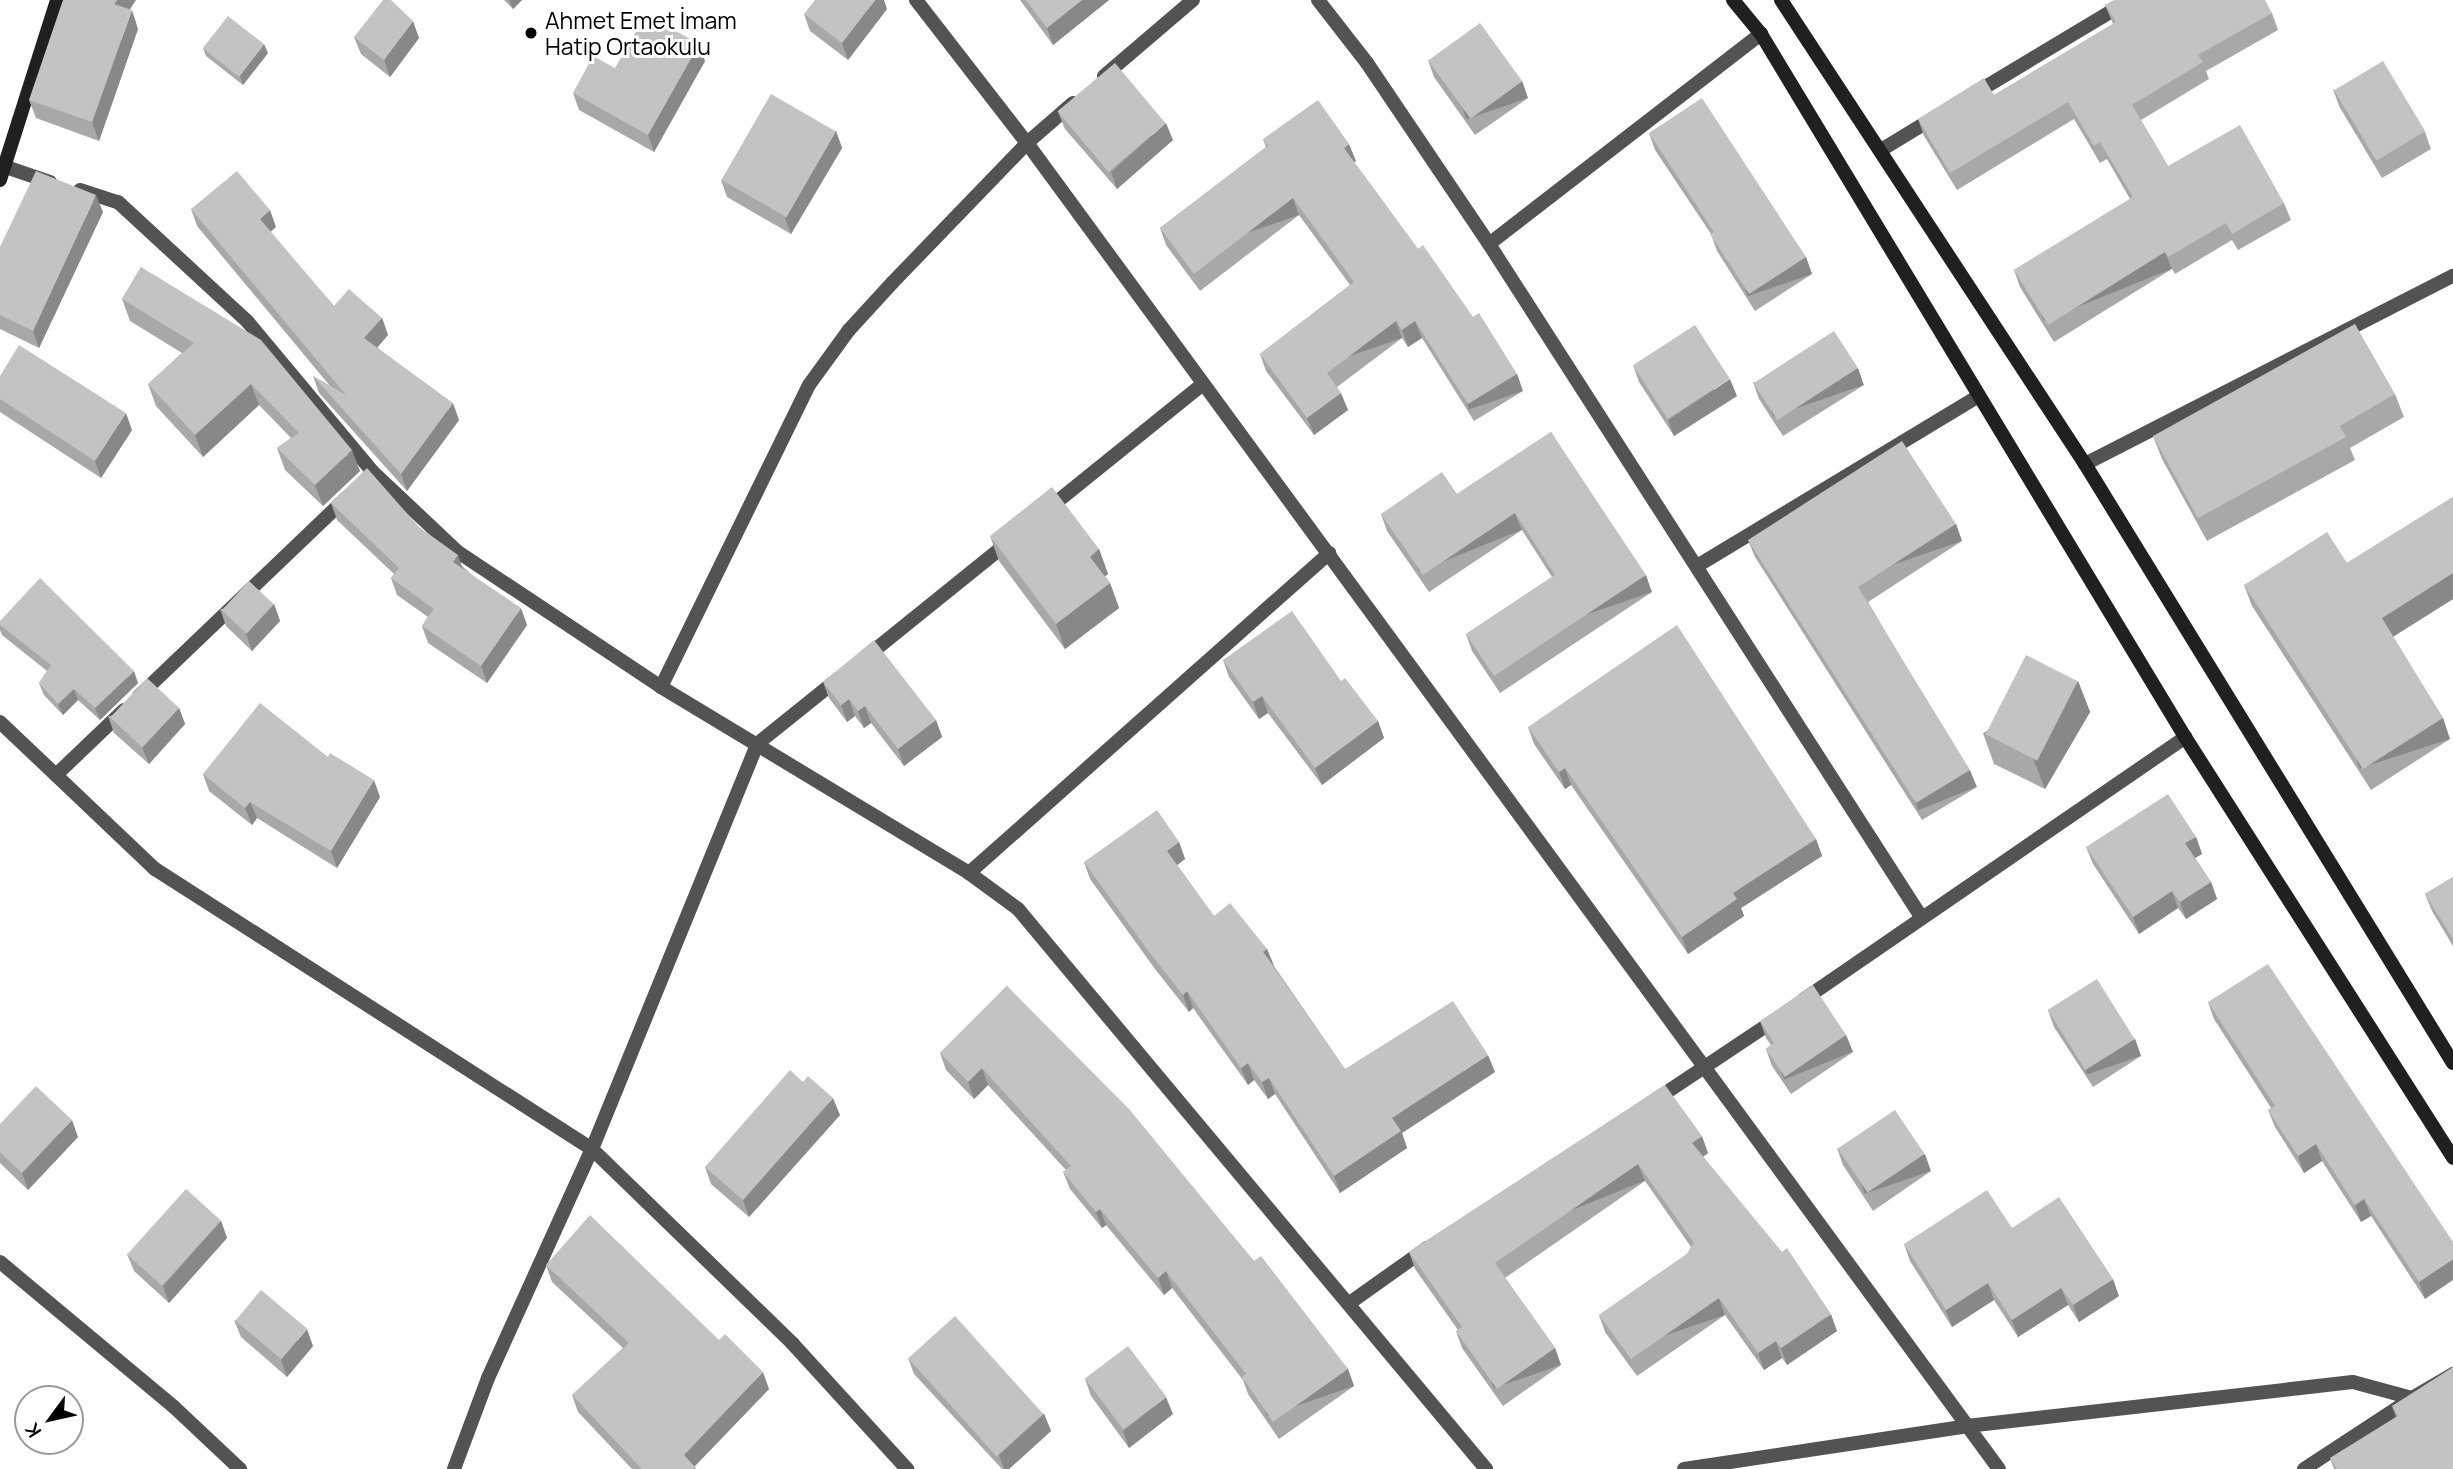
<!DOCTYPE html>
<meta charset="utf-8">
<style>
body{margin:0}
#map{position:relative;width:2453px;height:1469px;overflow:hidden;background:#fff;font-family:Manrope,sans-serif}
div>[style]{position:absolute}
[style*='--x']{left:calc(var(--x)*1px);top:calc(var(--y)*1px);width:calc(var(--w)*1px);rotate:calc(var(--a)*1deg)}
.street>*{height:14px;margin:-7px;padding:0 7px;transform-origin:7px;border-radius:7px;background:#535353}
.secondary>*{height:14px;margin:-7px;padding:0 7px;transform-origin:7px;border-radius:7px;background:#202020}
.wall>*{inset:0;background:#a8a8a8}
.shaded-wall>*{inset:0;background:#888;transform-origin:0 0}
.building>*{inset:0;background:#c3c3c3;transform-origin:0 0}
.dots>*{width:19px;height:19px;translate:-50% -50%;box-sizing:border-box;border:4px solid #fff;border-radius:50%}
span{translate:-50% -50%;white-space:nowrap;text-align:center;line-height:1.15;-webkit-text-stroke:6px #fff;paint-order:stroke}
.poi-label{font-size:23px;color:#000}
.left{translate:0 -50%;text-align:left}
.north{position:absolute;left:14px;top:1385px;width:70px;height:70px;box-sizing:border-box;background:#fff;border:2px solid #999;border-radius:50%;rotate:237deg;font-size:19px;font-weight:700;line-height:28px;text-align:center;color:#000}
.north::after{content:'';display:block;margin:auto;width:24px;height:32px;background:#000;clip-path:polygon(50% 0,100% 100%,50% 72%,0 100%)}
</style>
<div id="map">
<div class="street">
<i style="--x:916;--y:0;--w:181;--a:52.2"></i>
<i style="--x:1027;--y:143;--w:1644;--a:53.76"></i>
<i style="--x:1318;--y:0;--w:80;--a:52.1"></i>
<i style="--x:1367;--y:63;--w:218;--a:56"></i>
<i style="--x:1489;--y:244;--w:797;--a:57.29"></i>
<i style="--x:1104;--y:76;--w:117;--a:-40.5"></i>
<i style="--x:1972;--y:95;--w:184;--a:-31"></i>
<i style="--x:1881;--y:150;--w:66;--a:-31.3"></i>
<i style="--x:0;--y:165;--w:53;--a:18.8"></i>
<i style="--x:80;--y:190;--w:40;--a:18"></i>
<i style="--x:118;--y:202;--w:176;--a:42.7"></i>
<i style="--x:247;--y:321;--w:197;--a:50.2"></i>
<i style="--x:373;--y:472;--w:117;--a:43.3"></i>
<i style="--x:458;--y:552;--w:244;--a:33.6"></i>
<i style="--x:661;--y:687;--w:360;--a:31.1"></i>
<i style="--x:969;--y:873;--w:61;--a:36.3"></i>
<i style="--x:1018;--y:909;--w:730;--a:50.11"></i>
<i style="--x:1489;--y:244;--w:344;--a:-37.7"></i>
<i style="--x:2085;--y:464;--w:413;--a:-27.1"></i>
<i style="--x:1048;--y:509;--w:199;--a:-38.9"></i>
<i style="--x:1697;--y:566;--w:329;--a:-31.1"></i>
<i style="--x:866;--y:657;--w:186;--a:-38.9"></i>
<i style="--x:661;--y:687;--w:336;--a:-63.9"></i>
<i style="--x:809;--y:385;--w:68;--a:-54"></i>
<i style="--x:849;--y:330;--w:64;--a:-47.5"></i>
<i style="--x:892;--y:283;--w:194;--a:-46"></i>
<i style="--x:1027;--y:143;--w:61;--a:-41"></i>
<i style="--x:139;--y:696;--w:288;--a:-43.7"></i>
<i style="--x:0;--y:722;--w:214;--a:43.5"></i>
<i style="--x:155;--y:869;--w:519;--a:32.65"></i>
<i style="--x:592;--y:1149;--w:279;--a:44.1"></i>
<i style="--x:792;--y:1343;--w:171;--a:47.6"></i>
<i style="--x:56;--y:775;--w:94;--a:-43.7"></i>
<i style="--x:969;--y:873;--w:482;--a:-41.6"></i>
<i style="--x:1803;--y:1000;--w:464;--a:-34.5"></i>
<i style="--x:1655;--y:1100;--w:148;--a:-33.7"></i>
<i style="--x:0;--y:1262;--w:226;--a:39.8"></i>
<i style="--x:174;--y:1407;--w:91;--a:43.2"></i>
<i style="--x:1351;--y:1302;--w:93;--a:-35.4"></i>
<i style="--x:454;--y:1469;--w:97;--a:-69.5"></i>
<i style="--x:488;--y:1378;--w:252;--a:-65.6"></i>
<i style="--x:592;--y:1149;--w:437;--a:-67.8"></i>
<i style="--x:757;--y:744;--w:105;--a:-38.8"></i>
<i style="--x:1684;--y:1469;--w:286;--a:-8.6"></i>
<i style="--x:1967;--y:1426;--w:388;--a:-6.5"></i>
<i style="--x:2353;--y:1382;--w:61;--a:15.2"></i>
<i style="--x:2412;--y:1398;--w:48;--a:-30.3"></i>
<i style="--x:2304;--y:1469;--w:124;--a:-33.2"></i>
</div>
<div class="secondary">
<i style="--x:1733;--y:0;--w:44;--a:50.5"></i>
<i style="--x:1761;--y:34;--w:821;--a:58.9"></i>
<i style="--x:2185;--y:737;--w:499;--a:57.5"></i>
<i style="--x:1781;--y:0;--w:555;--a:56.77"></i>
<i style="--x:2085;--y:464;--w:703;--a:58.44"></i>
<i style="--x:0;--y:180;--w:189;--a:-72.4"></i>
</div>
<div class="wall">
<i style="clip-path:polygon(504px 0,522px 0,513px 9px)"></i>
<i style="clip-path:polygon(1020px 0,1109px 0,1053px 45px)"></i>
<i style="clip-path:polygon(2105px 5px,2272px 13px,2278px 30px,2206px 71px,2209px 79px,2141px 120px,2168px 166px,2284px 203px,2291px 220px,2238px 250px,2232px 240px,2175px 274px,2172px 269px,2054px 342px,2020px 287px,2014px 270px,2130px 199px,2107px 159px,2100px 163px,2074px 119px,1957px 190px,1924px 136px,1918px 119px,1994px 95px,2113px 24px)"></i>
<i style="clip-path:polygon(887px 9px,848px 60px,810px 31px,804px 14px)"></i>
<i style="clip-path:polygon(138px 29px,99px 141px,36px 118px,29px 100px)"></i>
<i style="clip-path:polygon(354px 37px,419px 38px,390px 77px,361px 54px)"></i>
<i style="clip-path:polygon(203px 48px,268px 53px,243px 85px,206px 56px)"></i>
<i style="clip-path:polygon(1428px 60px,1522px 81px,1528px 98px,1475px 135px,1434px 77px)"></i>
<i style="clip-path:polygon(705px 61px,654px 152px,579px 110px,573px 93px,615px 68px)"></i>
<i style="clip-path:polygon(2333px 89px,2425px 132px,2431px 149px,2382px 178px,2339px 106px)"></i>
<i style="clip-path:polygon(1058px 112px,1173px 140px,1117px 189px,1065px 129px)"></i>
<i style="clip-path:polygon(836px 131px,842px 148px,791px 234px,727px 197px,721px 180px)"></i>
<i style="clip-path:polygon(1649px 133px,1806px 257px,1812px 274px,1755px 311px,1717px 251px,1711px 234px,1655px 150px)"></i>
<i style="clip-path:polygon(1263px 139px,1356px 161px,1354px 162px,1418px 249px,1517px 374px,1523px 391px,1474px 421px,1422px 338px,1408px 347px,1402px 338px,1337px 387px,1348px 410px,1314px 435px,1266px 371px,1260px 354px,1350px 285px,1299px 215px,1200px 291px,1166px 245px,1160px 228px,1266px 147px)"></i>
<i style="clip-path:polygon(191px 209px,276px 227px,270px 232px,334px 306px,382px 318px,388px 335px,377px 347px,459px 420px,407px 491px,319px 393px,313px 376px,330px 386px,197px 226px)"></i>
<i style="clip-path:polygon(103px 212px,39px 348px,0 329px,0 247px)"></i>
<i style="clip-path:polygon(141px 267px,360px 471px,323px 506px,285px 470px,277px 448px,291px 438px,259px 405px,203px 457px,156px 406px,148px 384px,182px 353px,130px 321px,122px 299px)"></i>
<i style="clip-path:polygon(1633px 365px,1737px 396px,1674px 436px,1639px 382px)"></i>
<i style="clip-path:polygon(0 376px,132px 430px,101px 478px,0 412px)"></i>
<i style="clip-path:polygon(1753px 382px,1864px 385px,1783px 436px,1759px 399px)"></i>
<i style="clip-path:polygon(2395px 394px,2404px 417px,2350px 448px,2355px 460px,2207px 541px,2162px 459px,2153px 436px)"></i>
<i style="clip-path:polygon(1551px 432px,1652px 592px,1500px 693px,1472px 651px,1466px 634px,1552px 577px,1522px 530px,1429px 592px,1387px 531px,1381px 514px,1457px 494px)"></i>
<i style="clip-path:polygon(2453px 497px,2453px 599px,2393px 637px,2443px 718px,2450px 739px,2371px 790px,2252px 606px,2244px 585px,2347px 563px)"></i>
<i style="clip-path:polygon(331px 503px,419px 527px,527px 625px,487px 683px,428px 643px,422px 626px,428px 617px,397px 595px,391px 578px,394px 574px,337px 520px)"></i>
<i style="clip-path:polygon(1956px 524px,1962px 541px,1868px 602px,1977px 787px,1922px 820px,1755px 557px,1748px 540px)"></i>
<i style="clip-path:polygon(990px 536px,1099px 549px,1108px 574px,1105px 576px,1110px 583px,1119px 608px,1065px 649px,999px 561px)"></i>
<i style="clip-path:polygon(274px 604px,280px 621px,252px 651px,226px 626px,220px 609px)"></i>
<i style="clip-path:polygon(0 621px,138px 683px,100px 720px,78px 700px,63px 715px,44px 695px,39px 683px,47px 671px,2px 635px,0 630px)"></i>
<i style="clip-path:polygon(1223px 660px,1341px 681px,1378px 721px,1384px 738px,1322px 785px,1268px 713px,1259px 719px,1229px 677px)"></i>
<i style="clip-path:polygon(2078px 681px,2090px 712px,2045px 789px,1994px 764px,1983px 733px)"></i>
<i style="clip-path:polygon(823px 682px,936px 720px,942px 737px,904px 766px,871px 723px,864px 728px,855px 716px,847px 722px,829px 698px)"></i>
<i style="clip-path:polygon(179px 708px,185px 724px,149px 764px,114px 733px,108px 716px)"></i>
<i style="clip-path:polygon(1528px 727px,1816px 839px,1822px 856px,1741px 908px,1744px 916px,1688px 954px,1571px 785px,1565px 789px,1534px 744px)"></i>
<i style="clip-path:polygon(328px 757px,380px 797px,337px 868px,257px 818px,252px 825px,209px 791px,203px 774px)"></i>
<i style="clip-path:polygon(2196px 837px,2202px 854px,2195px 858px,2211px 882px,2217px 899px,2186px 919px,2178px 908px,2139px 934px,2093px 864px,2086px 847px)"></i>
<i style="clip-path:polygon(1179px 842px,1185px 859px,1177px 865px,1214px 916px,1267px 949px,1274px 966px,1345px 1069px,1495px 1072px,1402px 1133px,1407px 1148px,1340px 1193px,1275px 1094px,1268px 1099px,1254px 1080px,1248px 1085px,1193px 1008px,1189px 1012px,1155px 969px,1090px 879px,1084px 862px)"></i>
<i style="clip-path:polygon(2453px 877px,2453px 946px,2432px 911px,2425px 894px)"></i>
<i style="clip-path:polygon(1007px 986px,1254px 1261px,1348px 1369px,1354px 1386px,1279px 1439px,1248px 1394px,1243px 1380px,1172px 1288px,1164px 1295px,1106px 1225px,1102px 1228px,1070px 1189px,1063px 1172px,1066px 1170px,988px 1085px,974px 1099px,946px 1070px,940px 1053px)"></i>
<i style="clip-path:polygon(2208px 1002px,2453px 1242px,2425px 1299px,2371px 1216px,2361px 1222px,2322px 1161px,2304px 1173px,2275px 1127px,2268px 1110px,2271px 1108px,2214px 1019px)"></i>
<i style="clip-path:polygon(2048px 1010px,2135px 1039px,2141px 1056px,2093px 1087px,2054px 1027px)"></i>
<i style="clip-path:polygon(1760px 1021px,1846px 1035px,1853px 1052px,1791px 1094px,1772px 1066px,1766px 1049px,1771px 1045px,1766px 1038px)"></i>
<i style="clip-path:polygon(803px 1082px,840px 1115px,749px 1217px,711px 1184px,705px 1167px)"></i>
<i style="clip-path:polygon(1665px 1085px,1708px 1153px,1703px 1157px,1837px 1331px,1787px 1365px,1782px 1358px,1764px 1370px,1725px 1315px,1637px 1376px,1605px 1332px,1599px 1315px,1687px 1254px,1691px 1247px,1645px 1181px,1505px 1278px,1555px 1348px,1561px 1365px,1503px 1406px,1462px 1348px,1456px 1331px,1458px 1330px,1415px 1269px,1409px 1252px)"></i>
<i style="clip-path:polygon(0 1124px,78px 1137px,28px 1190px,0 1163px)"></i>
<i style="clip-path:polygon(1837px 1148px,1931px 1171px,1873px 1211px,1843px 1165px)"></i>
<i style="clip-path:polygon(221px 1221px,227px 1238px,169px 1303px,134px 1271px,127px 1254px)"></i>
<i style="clip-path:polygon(2012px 1228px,2119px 1296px,2079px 1322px,2068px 1305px,2018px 1337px,1994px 1300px,1952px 1327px,1910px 1261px,1904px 1244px)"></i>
<i style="clip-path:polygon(546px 1265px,769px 1389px,695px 1466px,696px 1469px,632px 1469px,578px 1412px,572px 1395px,623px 1348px,552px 1282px)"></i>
<i style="clip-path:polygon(234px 1320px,313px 1346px,287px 1377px,241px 1337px)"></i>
<i style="clip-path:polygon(908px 1358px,1044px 1414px,1051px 1431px,1009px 1469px,1002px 1469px,914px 1374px)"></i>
<i style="clip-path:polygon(1085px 1379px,1173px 1414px,1129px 1448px,1091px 1396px)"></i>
<i style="clip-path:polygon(2392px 1406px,2453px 1469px,2334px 1469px,2330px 1458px,2396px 1417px)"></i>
</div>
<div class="shaded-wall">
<i style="clip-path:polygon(117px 0,136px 0,121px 23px,114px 4px)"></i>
<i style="clip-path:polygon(509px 0,522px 0,513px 9px)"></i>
<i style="clip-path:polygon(875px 0,884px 0,887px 9px,848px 60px,842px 43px)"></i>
<i style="clip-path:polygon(1082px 0,1109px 0,1053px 45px,1047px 28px)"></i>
<i style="clip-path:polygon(132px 10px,138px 29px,99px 141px,92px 122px)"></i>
<i style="clip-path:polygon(413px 21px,419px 38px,390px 77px,384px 60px)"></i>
<i style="clip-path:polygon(264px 44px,268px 53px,243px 85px,240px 76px)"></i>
<i style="clip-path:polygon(699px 44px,705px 61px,654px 152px,648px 135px)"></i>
<i style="left:1522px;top:81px;width:18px;height:65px;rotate:71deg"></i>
<i style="clip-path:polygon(1166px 123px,1173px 140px,1117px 189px,1111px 172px)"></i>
<i style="clip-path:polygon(836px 131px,842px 148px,791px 234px,785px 218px)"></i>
<i style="clip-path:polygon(1349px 144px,1356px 161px,1350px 165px,1344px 148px)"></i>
<i style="clip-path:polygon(96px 195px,103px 212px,39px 348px,33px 331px)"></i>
<i style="left:1293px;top:198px;width:18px;height:125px;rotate:71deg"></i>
<i style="clip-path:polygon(270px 210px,276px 227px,266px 236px,260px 219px)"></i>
<i style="left:2165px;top:252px;width:18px;height:138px;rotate:68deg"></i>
<i style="left:1806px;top:257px;width:18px;height:68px;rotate:71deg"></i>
<i style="clip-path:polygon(382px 318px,388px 335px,371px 355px,364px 338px)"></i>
<i style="left:1396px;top:321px;width:18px;height:86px;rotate:71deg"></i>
<i style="clip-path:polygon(1415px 321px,1422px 338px,1408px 347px,1402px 330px)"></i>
<i style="left:1858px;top:368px;width:18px;height:96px;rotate:71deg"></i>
<i style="left:1517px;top:374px;width:18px;height:57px;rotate:71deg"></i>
<i style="clip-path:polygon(1730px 379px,1737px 396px,1674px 436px,1668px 420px)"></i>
<i style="clip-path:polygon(251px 384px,259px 405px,203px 457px,195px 435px)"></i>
<i style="clip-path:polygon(1341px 393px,1348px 410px,1314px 435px,1307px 418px)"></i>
<i style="clip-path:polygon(453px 403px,459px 420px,407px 491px,401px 474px)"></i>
<i style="clip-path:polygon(126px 413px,132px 430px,101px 478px,95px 461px)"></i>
<i style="clip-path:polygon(352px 450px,360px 471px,323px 506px,315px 485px)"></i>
<i style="left:1515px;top:513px;width:18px;height:111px;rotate:68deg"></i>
<i style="left:1956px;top:524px;width:18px;height:117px;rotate:71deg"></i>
<i style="clip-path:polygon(1099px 549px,1108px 574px,1099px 581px,1090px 557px)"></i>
<i style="clip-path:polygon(458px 555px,464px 572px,453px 562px)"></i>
<i style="clip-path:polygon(2453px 573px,2453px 599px,2389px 639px,2382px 618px)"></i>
<i style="left:1646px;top:575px;width:18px;height:182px;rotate:71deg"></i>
<i style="clip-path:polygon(1110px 583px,1119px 608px,1065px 649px,1056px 624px)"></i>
<i style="clip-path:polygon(274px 604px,280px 621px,252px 651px,246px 634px)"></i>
<i style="clip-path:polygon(521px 608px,527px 625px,487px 683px,481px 666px)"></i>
<i style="clip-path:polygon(134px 671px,138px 683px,100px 720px,95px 708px)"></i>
<i style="clip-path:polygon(2078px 681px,2090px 712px,2045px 789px,2033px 758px)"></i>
<i style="clip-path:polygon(74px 689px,78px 700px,63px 715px,58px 704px)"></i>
<i style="clip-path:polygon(1262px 696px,1268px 713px,1259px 719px,1253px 702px)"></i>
<i style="clip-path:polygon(849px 699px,855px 716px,847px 722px,841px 705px)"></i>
<i style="clip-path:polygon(865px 706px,871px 723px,864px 728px,858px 711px)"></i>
<i style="clip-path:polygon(179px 708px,185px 724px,149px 764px,142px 747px)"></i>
<i style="left:2443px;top:718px;width:22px;height:95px;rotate:72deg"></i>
<i style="clip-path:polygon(936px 720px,942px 737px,904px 766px,898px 749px)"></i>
<i style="clip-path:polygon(1378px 721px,1384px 738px,1322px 785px,1315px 768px)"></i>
<i style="clip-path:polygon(1565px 768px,1571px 785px,1565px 789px,1559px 772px)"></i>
<i style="left:1970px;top:770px;width:18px;height:63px;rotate:68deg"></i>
<i style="clip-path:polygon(374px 780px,380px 797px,337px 868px,331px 851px)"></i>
<i style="clip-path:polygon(250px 802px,257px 818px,252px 825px,245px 808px)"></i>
<i style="clip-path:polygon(2196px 837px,2202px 854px,2191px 860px,2185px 843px)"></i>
<i style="clip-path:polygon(1816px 839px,1822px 856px,1741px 908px,1744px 916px,1688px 954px,1682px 937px,1733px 893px)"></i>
<i style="clip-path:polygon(1179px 842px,1185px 859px,1173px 868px,1167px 851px)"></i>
<i style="clip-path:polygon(2211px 882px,2217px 899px,2186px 919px,2180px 902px)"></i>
<i style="clip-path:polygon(2172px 891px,2178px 908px,2139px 934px,2133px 917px)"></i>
<i style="clip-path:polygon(1267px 949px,1274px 966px,1263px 952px)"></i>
<i style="clip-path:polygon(1187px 991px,1193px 1008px,1189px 1012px,1183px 995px)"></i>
<i style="left:1846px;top:1035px;width:18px;height:74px;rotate:68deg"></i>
<i style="left:2135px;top:1039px;width:18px;height:57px;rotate:71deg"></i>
<i style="clip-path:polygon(1488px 1055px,1495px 1072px,1402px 1133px,1407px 1148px,1340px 1193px,1334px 1176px,1392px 1118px)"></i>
<i style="clip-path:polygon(1248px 1063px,1254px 1080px,1248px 1085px,1241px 1068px)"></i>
<i style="clip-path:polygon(982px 1068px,988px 1085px,974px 1099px,968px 1082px)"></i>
<i style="clip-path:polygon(1269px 1078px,1275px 1094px,1268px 1099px,1262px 1082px)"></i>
<i style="clip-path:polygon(833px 1098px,840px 1115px,749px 1217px,743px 1200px)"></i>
<i style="clip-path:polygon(72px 1120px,78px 1137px,28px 1190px,22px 1173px)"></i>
<i style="clip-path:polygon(1702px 1136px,1708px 1153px,1698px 1160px,1692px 1143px)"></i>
<i style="clip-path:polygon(2316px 1144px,2322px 1161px,2304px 1173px,2298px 1156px)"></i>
<i style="left:1925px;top:1154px;width:18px;height:70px;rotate:71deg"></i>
<i style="left:1638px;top:1164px;width:18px;height:174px;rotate:68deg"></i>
<i style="clip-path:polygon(2364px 1199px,2371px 1216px,2361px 1222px,2355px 1205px)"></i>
<i style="clip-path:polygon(1100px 1209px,1106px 1225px,1102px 1228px,1096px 1212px)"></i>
<i style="clip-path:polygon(221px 1221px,227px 1238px,169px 1303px,163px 1286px)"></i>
<i style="clip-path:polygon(2453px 1259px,2453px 1280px,2425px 1299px,2419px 1282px)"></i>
<i style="clip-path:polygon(1166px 1271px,1172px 1288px,1164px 1295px,1158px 1278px)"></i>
<i style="clip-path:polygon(2113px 1279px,2119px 1296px,2079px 1322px,2073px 1305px)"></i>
<i style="clip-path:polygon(1988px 1283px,1994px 1300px,1952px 1327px,1946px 1310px)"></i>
<i style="clip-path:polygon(2061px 1288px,2068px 1305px,2018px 1337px,2012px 1320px)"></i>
<i style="left:1719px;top:1298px;width:18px;height:107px;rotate:71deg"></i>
<i style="clip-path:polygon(1831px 1314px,1837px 1331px,1787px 1365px,1781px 1348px)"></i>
<i style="clip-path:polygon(307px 1329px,313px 1346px,287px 1377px,281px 1360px)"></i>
<i style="clip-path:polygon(1776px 1341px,1782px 1358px,1764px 1370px,1758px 1353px)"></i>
<i style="left:1555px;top:1348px;width:18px;height:71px;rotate:71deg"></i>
<i style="left:1348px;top:1369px;width:18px;height:92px;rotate:71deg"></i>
<i style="clip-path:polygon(763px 1372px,769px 1389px,692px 1469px,684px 1455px)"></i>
<i style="clip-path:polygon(1166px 1397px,1173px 1414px,1129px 1448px,1123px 1431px)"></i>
<i style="clip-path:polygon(1044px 1414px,1051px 1431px,1009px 1469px,1004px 1469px,999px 1455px)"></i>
</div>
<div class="building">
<i style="clip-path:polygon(63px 0,117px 0,114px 4px,132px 10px,92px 122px,29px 100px)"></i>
<i style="clip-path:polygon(383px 0,391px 0,413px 21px,384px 60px,354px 37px)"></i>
<i style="clip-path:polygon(815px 0,875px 0,842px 43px,804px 14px)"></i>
<i style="clip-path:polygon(1026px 0,1082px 0,1047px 28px)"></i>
<i style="clip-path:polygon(2114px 0,2265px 0,2272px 13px,2198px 55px,2203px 62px,2132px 105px,2168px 166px,2240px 125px,2284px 203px,2232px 234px,2226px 223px,2168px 257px,2165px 252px,2048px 325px,2014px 270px,2133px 197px,2100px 142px,2094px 146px,2068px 102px,1950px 173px,1918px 119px,1984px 78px,1994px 95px,2116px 22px,2105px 5px)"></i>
<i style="clip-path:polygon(646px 14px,699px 44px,648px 135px,573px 93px,593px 56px,615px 68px)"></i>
<i style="left:228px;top:16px;width:46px;height:41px;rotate:38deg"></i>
<i style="left:1480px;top:23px;width:72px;height:64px;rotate:54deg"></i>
<i style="left:2383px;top:61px;width:82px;height:57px;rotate:59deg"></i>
<i style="left:1115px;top:63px;width:79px;height:75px;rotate:50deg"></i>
<i style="left:771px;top:94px;width:75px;height:99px;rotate:30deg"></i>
<i style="clip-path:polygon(1702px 98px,1806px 257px,1749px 294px,1710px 234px,1714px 232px,1649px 133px)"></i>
<i style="clip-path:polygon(1318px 100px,1349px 144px,1344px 148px,1418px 249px,1423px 245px,1473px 317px,1479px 313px,1517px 374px,1468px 404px,1415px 321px,1402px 330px,1396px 321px,1327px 373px,1341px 393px,1307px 418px,1260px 354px,1354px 282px,1293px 198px,1194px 274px,1160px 228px,1268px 146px,1263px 139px)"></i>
<i style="clip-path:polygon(36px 171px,96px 195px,33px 331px,0 315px,0 247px)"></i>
<i style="clip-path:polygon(237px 171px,270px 210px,260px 219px,334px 306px,349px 289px,382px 318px,364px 338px,453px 403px,401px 474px,313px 376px,346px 395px,191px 209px)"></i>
<i style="clip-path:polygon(141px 267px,261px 340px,352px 450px,315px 485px,277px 448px,299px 433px,251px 384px,195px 435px,148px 384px,194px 343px,122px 299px)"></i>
<i style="clip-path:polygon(2355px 324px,2395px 394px,2340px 426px,2346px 437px,2198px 518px,2153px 436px)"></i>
<i style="left:1695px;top:325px;width:64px;height:74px;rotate:57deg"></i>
<i style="left:1834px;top:331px;width:44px;height:96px;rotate:57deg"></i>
<i style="clip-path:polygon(19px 345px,126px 413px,95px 461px,0 399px,0 376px)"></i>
<i style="clip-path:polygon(1551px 432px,1646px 575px,1494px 676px,1466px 634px,1555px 575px,1515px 513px,1423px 575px,1381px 514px,1442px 472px,1457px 494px)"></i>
<i style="clip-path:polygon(1902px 441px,1956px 524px,1858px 587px,1970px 770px,1916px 803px,1748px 540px)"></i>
<i style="clip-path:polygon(367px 468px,419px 527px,458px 555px,453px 562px,521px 608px,481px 666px,422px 626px,434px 609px,391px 578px,399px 568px,331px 503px)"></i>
<i style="clip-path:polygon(1052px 487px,1099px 549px,1090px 557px,1110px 583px,1056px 624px,990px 536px)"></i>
<i style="clip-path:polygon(2453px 497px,2453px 573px,2382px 618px,2443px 718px,2363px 769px,2244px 585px,2327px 532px,2347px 563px)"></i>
<i style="clip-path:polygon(40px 578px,134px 671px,95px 708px,74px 689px,58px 704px,39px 683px,51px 665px,0 625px,0 621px)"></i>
<i style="left:249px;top:581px;width:34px;height:40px;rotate:43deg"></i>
<i style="clip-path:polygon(1292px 611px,1341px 681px,1345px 678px,1378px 721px,1315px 768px,1262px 696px,1253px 702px,1223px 660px)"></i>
<i style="clip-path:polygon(1677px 625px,1816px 839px,1733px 893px,1737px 899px,1682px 937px,1565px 768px,1559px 772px,1528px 727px)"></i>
<i style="clip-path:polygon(874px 640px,936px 720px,898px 749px,865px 706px,858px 711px,849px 699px,841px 705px,823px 682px)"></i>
<i style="left:2026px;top:655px;width:58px;height:89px;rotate:27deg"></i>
<i style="left:147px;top:678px;width:44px;height:54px;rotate:43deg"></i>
<i style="clip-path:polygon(260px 703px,328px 757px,330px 753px,374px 780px,331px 851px,250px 802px,245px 808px,203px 774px)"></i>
<i style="clip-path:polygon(2168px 794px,2196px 837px,2185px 843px,2211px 882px,2180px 902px,2172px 891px,2133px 917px,2086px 847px)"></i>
<i style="clip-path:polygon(1157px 810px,1179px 842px,1167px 851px,1214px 916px,1230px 903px,1267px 949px,1263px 952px,1345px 1069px,1453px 1001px,1488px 1055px,1392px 1118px,1401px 1131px,1334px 1176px,1269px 1078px,1262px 1082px,1248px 1063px,1241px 1068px,1187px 991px,1183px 995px,1149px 952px,1084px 862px)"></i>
<i style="clip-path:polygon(2453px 877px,2453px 939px,2425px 894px)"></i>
<i style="clip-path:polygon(2268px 964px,2453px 1242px,2453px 1259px,2419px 1282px,2364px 1199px,2355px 1205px,2316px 1144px,2298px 1156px,2268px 1110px,2275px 1106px,2208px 1002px)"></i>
<i style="left:2097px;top:979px;width:71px;height:58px;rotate:58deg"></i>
<i style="clip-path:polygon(1813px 985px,1846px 1035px,1785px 1077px,1766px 1049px,1774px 1043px,1760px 1021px)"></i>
<i style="clip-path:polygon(1007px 986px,1129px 1109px,1254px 1261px,1261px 1256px,1348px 1369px,1273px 1422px,1242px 1377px,1246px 1374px,1166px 1271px,1158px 1278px,1100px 1209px,1096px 1212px,1063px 1172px,1071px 1166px,982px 1068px,968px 1082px,940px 1053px)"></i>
<i style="clip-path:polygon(790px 1070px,803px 1082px,808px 1076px,833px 1098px,743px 1200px,705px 1167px)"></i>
<i style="clip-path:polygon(1665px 1085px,1702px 1136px,1692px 1143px,1782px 1252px,1787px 1248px,1831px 1314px,1781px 1348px,1776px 1341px,1758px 1353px,1719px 1298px,1631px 1359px,1599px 1315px,1687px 1254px,1694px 1243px,1638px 1164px,1495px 1263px,1555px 1348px,1497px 1389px,1456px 1331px,1462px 1327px,1409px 1252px)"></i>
<i style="clip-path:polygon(36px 1086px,72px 1120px,22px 1173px,0 1152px,0 1124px)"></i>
<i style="left:1895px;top:1110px;width:53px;height:69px;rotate:56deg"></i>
<i style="left:186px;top:1189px;width:47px;height:88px;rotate:42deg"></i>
<i style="clip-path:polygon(1987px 1190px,2012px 1228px,2059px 1197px,2113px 1279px,2073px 1305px,2061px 1288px,2012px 1320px,1988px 1283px,1946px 1310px,1904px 1244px)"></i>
<i style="clip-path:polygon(590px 1215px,719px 1340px,725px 1334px,763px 1372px,684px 1455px,695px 1467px,694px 1469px,642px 1469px,572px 1395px,629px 1343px,546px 1265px)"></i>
<i style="left:261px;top:1290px;width:60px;height:40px;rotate:40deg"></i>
<i style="left:955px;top:1316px;width:132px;height:63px;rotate:48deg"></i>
<i style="left:1128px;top:1346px;width:64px;height:54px;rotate:53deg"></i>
<i style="clip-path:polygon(2453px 1367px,2453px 1469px,2337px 1469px,2330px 1458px,2398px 1416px,2392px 1406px)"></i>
</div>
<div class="dots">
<i style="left:531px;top:33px;background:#000"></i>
</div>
<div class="poi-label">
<span class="left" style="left:545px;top:33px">Ahmet Emet İmam<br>Hatip Ortaokulu</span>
</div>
<div class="north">K</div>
</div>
